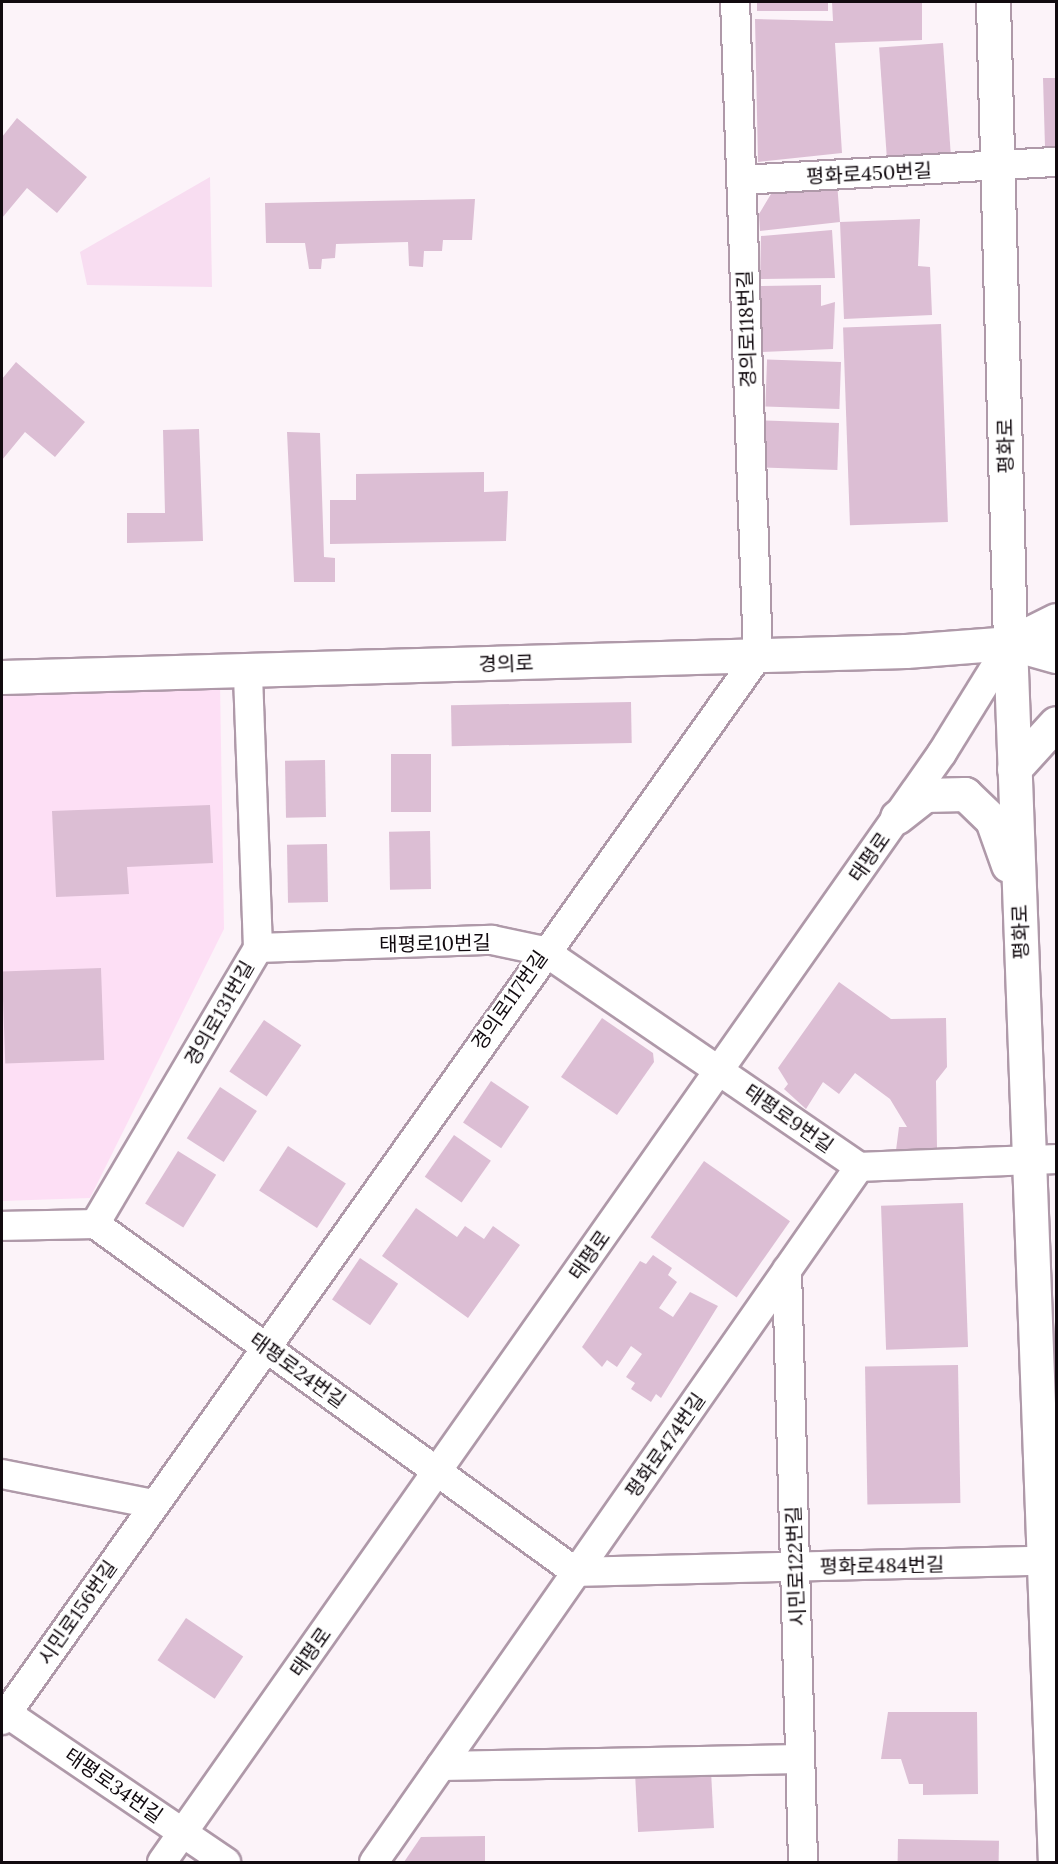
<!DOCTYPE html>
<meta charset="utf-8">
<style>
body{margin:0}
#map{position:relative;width:1058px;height:1864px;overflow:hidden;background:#fcf3f9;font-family:Lora,"Noto Sans KR",serif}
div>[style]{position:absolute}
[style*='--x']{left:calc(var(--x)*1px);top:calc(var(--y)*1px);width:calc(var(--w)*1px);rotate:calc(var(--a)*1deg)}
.built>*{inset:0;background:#fddff5}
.green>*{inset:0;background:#f8ddf1}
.building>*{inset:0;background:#dcbed4;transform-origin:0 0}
.roads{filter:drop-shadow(2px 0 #af99a9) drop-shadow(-2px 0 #af99a9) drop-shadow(0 2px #af99a9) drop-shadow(0 -2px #af99a9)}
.street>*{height:28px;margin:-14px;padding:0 14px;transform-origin:14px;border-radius:14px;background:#fff}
.secondary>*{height:33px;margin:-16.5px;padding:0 16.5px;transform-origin:16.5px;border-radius:16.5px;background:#fff}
span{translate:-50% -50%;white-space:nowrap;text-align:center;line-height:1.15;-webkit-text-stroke:5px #fff;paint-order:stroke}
.street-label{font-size:20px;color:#110a0f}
.frame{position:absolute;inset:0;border:3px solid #110a0f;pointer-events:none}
</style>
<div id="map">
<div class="built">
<i style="clip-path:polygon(220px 684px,224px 929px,90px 1198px,2px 1201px,2px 694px)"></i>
</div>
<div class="green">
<i style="clip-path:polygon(210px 177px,212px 287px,87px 285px,80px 252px)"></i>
</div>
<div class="building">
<i style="left:757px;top:2px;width:71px;height:9px"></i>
<i style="clip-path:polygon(832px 2px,922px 2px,922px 40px,835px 43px,842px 153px,758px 162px,755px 19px,833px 21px)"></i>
<i style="left:943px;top:43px;width:111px;height:64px;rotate:86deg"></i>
<i style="clip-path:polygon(1043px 78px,1056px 78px,1056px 146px,1045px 147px)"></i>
<i style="clip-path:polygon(17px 118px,87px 177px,57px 213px,27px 188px,2px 218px,2px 137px)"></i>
<i style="clip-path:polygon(837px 182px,840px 222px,920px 219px,918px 266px,930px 267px,932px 315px,844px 319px,840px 222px,760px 231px,759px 214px,777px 184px)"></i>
<i style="clip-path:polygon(475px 199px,472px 240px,443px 240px,442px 251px,424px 251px,423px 267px,409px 266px,408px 242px,336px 244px,335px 258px,322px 259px,321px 269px,309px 269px,305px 243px,266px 243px,265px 203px)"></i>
<i style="clip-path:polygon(832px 230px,835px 278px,760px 279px,761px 236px)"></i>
<i style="clip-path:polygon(821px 285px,821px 306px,835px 302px,833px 349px,762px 352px,757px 286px)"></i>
<i style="left:941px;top:324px;width:198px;height:98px;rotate:88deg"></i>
<i style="clip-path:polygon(16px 362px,85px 422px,55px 457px,25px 432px,2px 460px,2px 379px)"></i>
<i style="left:841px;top:362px;width:47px;height:74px;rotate:92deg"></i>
<i style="left:839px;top:423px;width:47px;height:74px;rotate:92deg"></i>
<i style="clip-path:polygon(199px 429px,203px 541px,127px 543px,127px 513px,165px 513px,163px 430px)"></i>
<i style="clip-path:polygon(287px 432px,320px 433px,324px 557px,335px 558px,335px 582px,294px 582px)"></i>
<i style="clip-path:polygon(484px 472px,484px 492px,508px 491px,506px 541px,330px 544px,330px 500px,356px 500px,356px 474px)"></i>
<i style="left:631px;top:702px;width:41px;height:180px;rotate:89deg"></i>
<i style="left:391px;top:754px;width:40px;height:58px"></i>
<i style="left:325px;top:760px;width:57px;height:40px;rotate:89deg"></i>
<i style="clip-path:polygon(210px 805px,213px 863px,127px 867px,129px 894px,56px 897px,52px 811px)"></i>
<i style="left:430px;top:831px;width:58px;height:41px;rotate:89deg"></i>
<i style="left:327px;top:844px;width:58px;height:40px;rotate:89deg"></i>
<i style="left:101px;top:968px;width:92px;height:99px;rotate:88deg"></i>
<i style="clip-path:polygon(839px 982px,891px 1019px,946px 1018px,947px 1067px,936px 1081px,937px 1148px,925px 1148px,923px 1157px,895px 1158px,899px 1127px,907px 1127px,890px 1099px,855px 1073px,839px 1094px,823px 1082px,806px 1109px,784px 1089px,788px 1084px,778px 1068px)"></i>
<i style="clip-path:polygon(602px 1018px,653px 1053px,654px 1062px,617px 1115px,561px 1077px)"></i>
<i style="left:264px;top:1020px;width:45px;height:62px;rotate:34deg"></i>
<i style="left:491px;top:1081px;width:46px;height:50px;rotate:34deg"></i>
<i style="left:220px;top:1087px;width:44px;height:61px;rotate:33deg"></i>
<i style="left:454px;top:1135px;width:45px;height:51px;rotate:35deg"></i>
<i style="left:288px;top:1146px;width:69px;height:53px;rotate:33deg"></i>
<i style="left:178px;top:1151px;width:45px;height:62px;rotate:32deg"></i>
<i style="left:704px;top:1161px;width:105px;height:93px;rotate:35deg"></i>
<i style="left:963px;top:1203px;width:144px;height:82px;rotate:88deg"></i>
<i style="clip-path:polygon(416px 1208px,457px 1237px,465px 1226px,484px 1239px,493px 1226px,520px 1245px,468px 1318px,382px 1256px)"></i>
<i style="clip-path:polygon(653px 1255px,672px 1268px,668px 1275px,677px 1282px,659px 1308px,673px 1317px,690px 1292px,718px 1306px,661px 1398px,656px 1394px,651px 1402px,631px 1389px,635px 1383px,626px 1377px,642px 1354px,631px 1346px,617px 1367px,607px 1360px,602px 1367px,582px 1347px,640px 1261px,646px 1264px)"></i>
<i style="left:360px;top:1258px;width:46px;height:50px;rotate:34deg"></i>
<i style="left:958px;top:1365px;width:138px;height:93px;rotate:89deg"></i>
<i style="left:186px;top:1618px;width:69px;height:51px;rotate:34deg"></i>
<i style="clip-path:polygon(888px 1712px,977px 1712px,978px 1794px,923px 1795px,923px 1784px,909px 1784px,901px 1759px,881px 1759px)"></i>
<i style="left:711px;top:1771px;width:57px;height:76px;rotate:87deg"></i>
<i style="clip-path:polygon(485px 1836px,485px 1862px,404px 1862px,421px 1837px)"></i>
<i style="left:898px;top:1839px;width:101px;height:23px;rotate:1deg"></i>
</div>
<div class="roads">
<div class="street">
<i style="--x:741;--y:180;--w:316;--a:-3.3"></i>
<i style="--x:258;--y:948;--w:234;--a:-2"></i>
<i style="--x:492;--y:940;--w:53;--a:11.9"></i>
<i style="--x:544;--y:951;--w:382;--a:34.4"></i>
<i style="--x:859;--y:1167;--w:197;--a:-2.3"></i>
<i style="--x:95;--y:1224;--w:321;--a:-59.4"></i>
<i style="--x:258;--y:948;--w:278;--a:-92.1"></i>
<i style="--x:2;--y:1226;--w:93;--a:-1.2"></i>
<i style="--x:95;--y:1224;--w:594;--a:35.89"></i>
<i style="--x:576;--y:1572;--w:480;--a:-1.4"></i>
<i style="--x:787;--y:1270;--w:592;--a:88.45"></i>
<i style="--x:2;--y:1474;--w:154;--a:11.2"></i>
<i style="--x:2;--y:1710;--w:271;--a:34.2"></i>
<i style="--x:2;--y:1720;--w:1305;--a:-54.61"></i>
<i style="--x:758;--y:656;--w:654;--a:-92.01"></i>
<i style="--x:441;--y:1766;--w:359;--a:-1.1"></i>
<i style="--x:162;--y:1862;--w:1356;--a:-54.88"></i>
<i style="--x:942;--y:753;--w:129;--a:-58.3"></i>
<i style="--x:374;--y:1862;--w:847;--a:-55.09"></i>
</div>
<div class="secondary">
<i style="--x:993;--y:2;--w:641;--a:88.48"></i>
<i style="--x:1010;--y:643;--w:1220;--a:87.89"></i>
<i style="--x:1010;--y:643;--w:51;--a:-26.6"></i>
<i style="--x:2;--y:677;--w:904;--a:-1.65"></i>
<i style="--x:906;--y:651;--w:104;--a:-4.4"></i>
<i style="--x:1010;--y:643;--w:48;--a:15.8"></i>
<i style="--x:1014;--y:769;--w:62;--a:-47.6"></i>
<i style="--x:897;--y:817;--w:36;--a:-38"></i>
<i style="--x:925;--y:795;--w:40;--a:-1.4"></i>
<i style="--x:965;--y:794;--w:37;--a:44"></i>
<i style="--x:992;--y:820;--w:48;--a:70.4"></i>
</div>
</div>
<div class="street-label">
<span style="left:869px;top:173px;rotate:-3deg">평화로450번길</span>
<span style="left:746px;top:329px;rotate:-92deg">경의로118번길</span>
<span style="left:1005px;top:446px;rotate:-91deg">평화로</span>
<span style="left:506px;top:663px;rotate:-2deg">경의로</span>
<span style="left:869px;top:857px;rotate:-55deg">태평로</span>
<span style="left:1020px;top:932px;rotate:-92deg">평화로</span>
<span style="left:435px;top:943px;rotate:-1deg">태평로10번길</span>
<span style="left:509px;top:1000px;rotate:-55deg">경의로117번길</span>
<span style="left:219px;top:1013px;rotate:-60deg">경의로131번길</span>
<span style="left:789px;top:1118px;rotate:35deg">태평로9번길</span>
<span style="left:589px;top:1255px;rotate:-55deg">태평로</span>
<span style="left:298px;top:1370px;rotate:36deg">태평로24번길</span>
<span style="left:665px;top:1445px;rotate:-55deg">평화로474번길</span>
<span style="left:882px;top:1565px;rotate:-1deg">평화로484번길</span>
<span style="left:795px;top:1566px;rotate:-92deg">시민로122번길</span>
<span style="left:77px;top:1612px;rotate:-55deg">시민로156번길</span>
<span style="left:310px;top:1652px;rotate:-55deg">태평로</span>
<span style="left:114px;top:1785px;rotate:35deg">태평로34번길</span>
</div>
<div class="frame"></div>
</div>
